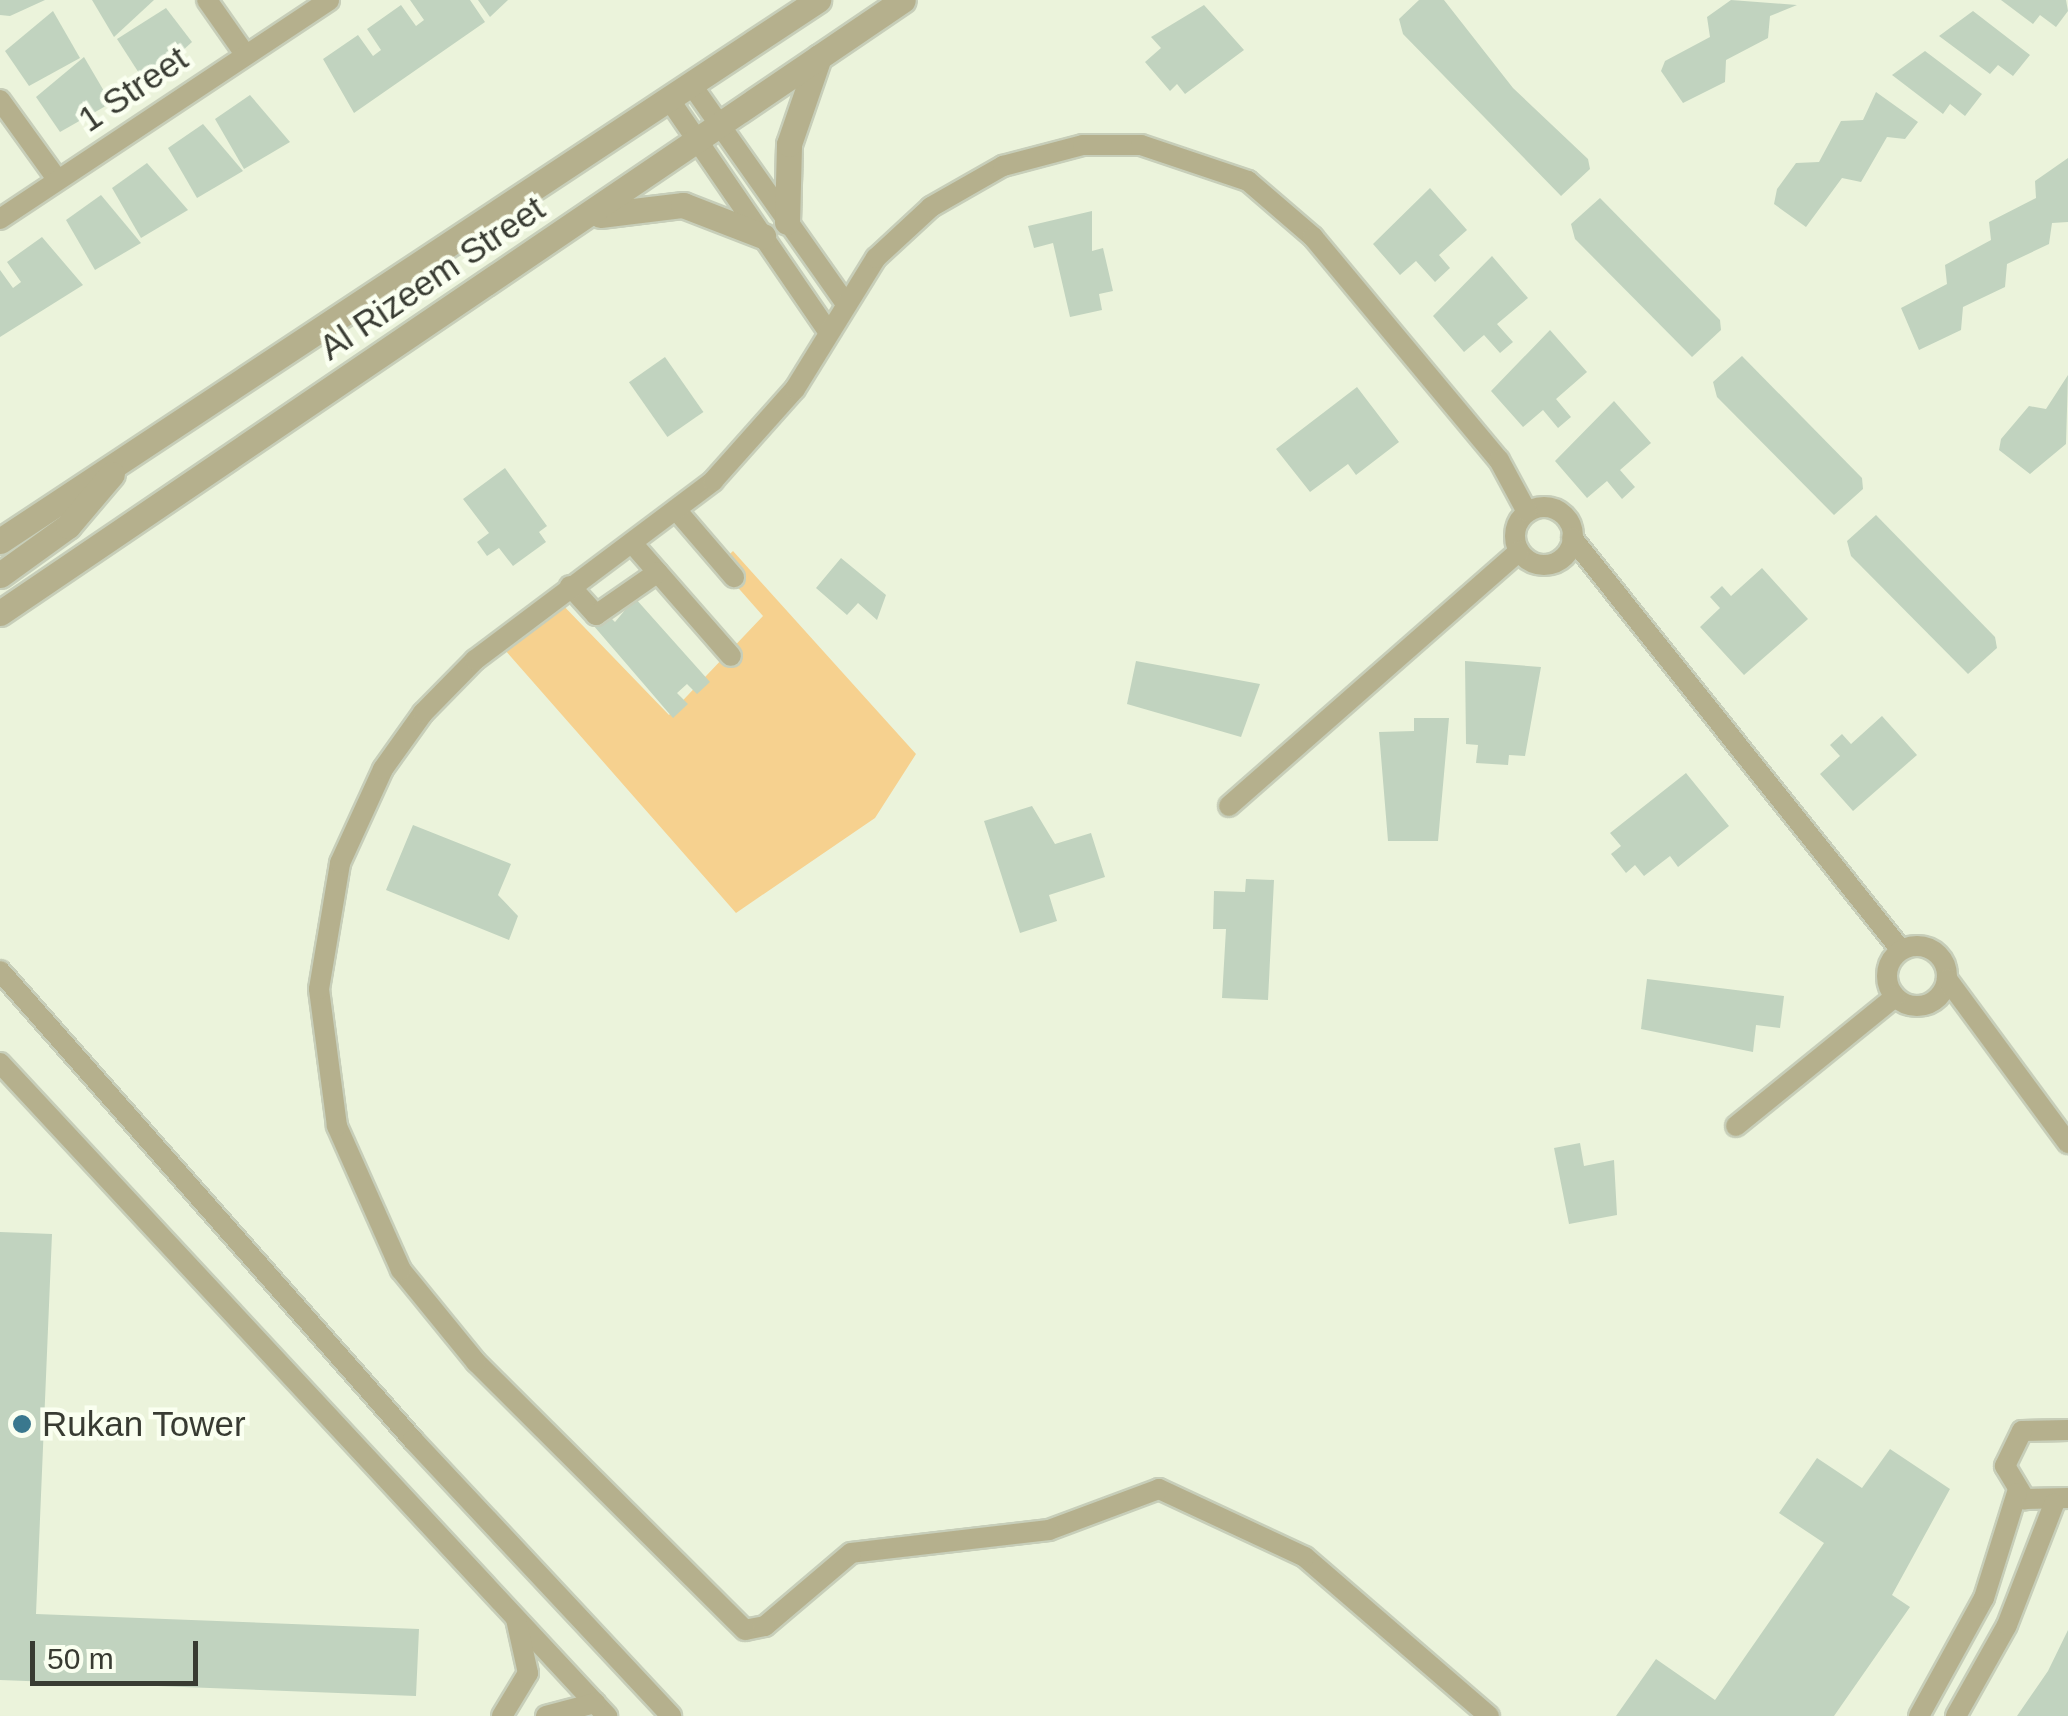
<!DOCTYPE html>
<style>
body{margin:0}
#map{position:relative;width:2068px;height:1716px;overflow:hidden;background:#ebf3db;font-family:Helvetica,sans-serif}
div>[style]{position:absolute}
[style*='--x']{left:calc(var(--x)*1px);top:calc(var(--y)*1px);width:calc(var(--w)*1px);rotate:calc(var(--a)*1deg)}
.green>*{inset:0;background:#f6d18f}
.building>*{inset:0;background:#c1d3bf;transform-origin:0 0}
.roads{filter:drop-shadow(2px 0 #c7ceb9) drop-shadow(-2px 0 #c7ceb9) drop-shadow(0 2px #c7ceb9) drop-shadow(0 -2px #c7ceb9)}
.minor>*{height:20px;margin:-10px;padding:0 10px;transform-origin:10px;border-radius:10px;background:#b5b08d}
.minor>.ring{margin:-10px;padding:0;box-sizing:content-box;background:none;border:20px solid #b5b08d;border-radius:50%}
.tertiary>*{height:25px;margin:-12.5px;padding:0 12.5px;transform-origin:12.5px;border-radius:12.5px;background:#b5b08d}
.dots>*{width:28px;height:28px;translate:-50% -50%;box-sizing:border-box;border:5px solid #fafff0;border-radius:50%}
span{translate:-50% -50%;white-space:nowrap;text-align:center;line-height:1.15;-webkit-text-stroke:9px #fafff0;paint-order:stroke}
.street-label{font-size:35px;color:#383b32}
.poi-label{font-size:35px;color:#383b32}
.left{translate:0 -50%;text-align:left}
.scale{position:absolute;left:30px;top:1641px;width:168px;height:45px;box-sizing:border-box;border:5px solid #383b32;border-top:0;padding-left:12px;font-size:30px;line-height:35px;white-space:nowrap;color:#383b32;-webkit-text-stroke:8px #fafff0;paint-order:stroke}
</style>
<div id="map">
<div class="green">
<i style="clip-path:polygon(733px 551px,916px 754px,875px 818px,736px 913px,498px 642px,557px 599px,669px 715px,763px 616px,718px 565px)"></i>
</div>
<div class="building">
<i style="clip-path:polygon(0 0,45px 0,10px 16px,0 15px)"></i>
<i style="clip-path:polygon(92px 0,154px 0,114px 37px)"></i>
<i style="clip-path:polygon(410px 0,470px 0,485px 22px,354px 113px,323px 59px,358px 35px,373px 56px,381px 50px,367px 29px,401px 5px,416px 26px,424px 20px)"></i>
<i style="clip-path:polygon(478px 0,508px 0,490px 17px)"></i>
<i style="clip-path:polygon(1419px 0,1444px 0,1513px 88px,1588px 159px,1590px 169px,1561px 196px,1403px 34px,1399px 19px)"></i>
<i style="clip-path:polygon(1731px 0,1797px 5px,1770px 16px,1768px 38px,1726px 60px,1725px 82px,1683px 103px,1661px 71px,1665px 61px,1710px 37px,1707px 17px)"></i>
<i style="clip-path:polygon(2001px 0,2066px 0,2068px 11px,2056px 27px,2040px 15px,2033px 24px)"></i>
<i style="clip-path:polygon(1204px 5px,1244px 50px,1185px 94px,1177px 84px,1170px 91px,1145px 62px,1161px 48px,1151px 37px)"></i>
<i style="clip-path:polygon(166px 8px,192px 42px,146px 84px,117px 39px)"></i>
<i style="clip-path:polygon(53px 11px,80px 58px,29px 86px,5px 51px)"></i>
<i style="clip-path:polygon(1973px 11px,2030px 55px,2013px 76px,1998px 65px,1990px 74px,1939px 36px)"></i>
<i style="clip-path:polygon(1925px 51px,1982px 94px,1965px 116px,1950px 104px,1943px 114px,1892px 75px)"></i>
<i style="clip-path:polygon(84px 57px,111px 103px,60px 132px,36px 97px)"></i>
<i style="clip-path:polygon(1876px 92px,1918px 122px,1905px 139px,1887px 137px,1861px 182px,1842px 178px,1806px 227px,1774px 204px,1777px 189px,1796px 163px,1819px 162px,1841px 121px,1863px 120px)"></i>
<i style="clip-path:polygon(250px 95px,290px 142px,244px 169px,215px 119px)"></i>
<i style="clip-path:polygon(203px 124px,243px 171px,197px 198px,168px 148px)"></i>
<i style="clip-path:polygon(2068px 158px,2068px 222px,2052px 223px,2049px 244px,2007px 264px,2005px 287px,1963px 307px,1961px 330px,1919px 350px,1901px 308px,1947px 284px,1945px 265px,1991px 240px,1989px 222px,2036px 198px,2035px 181px)"></i>
<i style="clip-path:polygon(147px 163px,188px 210px,141px 238px,112px 188px)"></i>
<i style="clip-path:polygon(1430px 188px,1467px 230px,1439px 255px,1450px 268px,1435px 282px,1416px 261px,1400px 275px,1373px 244px)"></i>
<i style="clip-path:polygon(101px 195px,141px 243px,95px 270px,66px 220px)"></i>
<i style="clip-path:polygon(1600px 198px,1720px 320px,1721px 330px,1692px 357px,1575px 239px,1571px 224px)"></i>
<i style="clip-path:polygon(1092px 211px,1092px 251px,1103px 248px,1113px 291px,1099px 294px,1102px 310px,1070px 317px,1053px 243px,1034px 248px,1028px 226px)"></i>
<i style="clip-path:polygon(42px 237px,83px 285px,0 337px,0 270px,13px 288px,21px 282px,7px 262px)"></i>
<i style="clip-path:polygon(1492px 256px,1528px 298px,1497px 324px,1513px 342px,1500px 353px,1484px 335px,1464px 352px,1433px 316px)"></i>
<i style="clip-path:polygon(1550px 330px,1587px 372px,1556px 399px,1571px 417px,1558px 428px,1543px 410px,1523px 427px,1491px 391px)"></i>
<i style="clip-path:polygon(1742px 356px,1862px 478px,1863px 489px,1834px 515px,1717px 397px,1713px 382px)"></i>
<i style="left:665px;top:357px;width:67px;height:44px;rotate:55deg"></i>
<i style="clip-path:polygon(2068px 375px,2066px 444px,2030px 474px,1999px 450px,2001px 439px,2029px 406px,2046px 409px)"></i>
<i style="clip-path:polygon(1357px 387px,1399px 442px,1356px 475px,1348px 464px,1310px 492px,1276px 449px)"></i>
<i style="clip-path:polygon(1614px 401px,1651px 443px,1620px 470px,1635px 487px,1622px 499px,1607px 481px,1587px 498px,1555px 461px)"></i>
<i style="clip-path:polygon(505px 468px,547px 526px,539px 532px,546px 542px,513px 566px,499px 548px,487px 556px,477px 542px,489px 533px,463px 499px)"></i>
<i style="clip-path:polygon(1876px 515px,1995px 637px,1997px 648px,1968px 674px,1851px 556px,1847px 541px)"></i>
<i style="clip-path:polygon(841px 558px,886px 595px,877px 620px,858px 603px,847px 615px,816px 588px)"></i>
<i style="clip-path:polygon(1762px 568px,1808px 619px,1744px 675px,1700px 627px,1720px 608px,1710px 597px,1722px 586px,1731px 596px)"></i>
<i style="clip-path:polygon(635px 598px,710px 682px,697px 694px,687px 684px,677px 693px,688px 704px,673px 718px,593px 625px,606px 613px,615px 622px)"></i>
<i style="clip-path:polygon(1136px 661px,1260px 684px,1241px 737px,1127px 704px)"></i>
<i style="clip-path:polygon(1465px 661px,1541px 667px,1525px 756px,1509px 755px,1508px 765px,1476px 763px,1478px 745px,1466px 744px)"></i>
<i style="clip-path:polygon(1882px 716px,1917px 755px,1853px 811px,1820px 774px,1840px 756px,1830px 745px,1842px 734px,1851px 744px)"></i>
<i style="clip-path:polygon(1414px 718px,1449px 718px,1438px 841px,1388px 841px,1379px 732px,1414px 731px)"></i>
<i style="clip-path:polygon(1686px 773px,1729px 826px,1678px 867px,1670px 856px,1644px 876px,1635px 865px,1626px 873px,1611px 854px,1621px 846px,1610px 833px)"></i>
<i style="clip-path:polygon(1032px 806px,1055px 844px,1091px 833px,1105px 877px,1049px 895px,1057px 921px,1020px 933px,984px 821px)"></i>
<i style="clip-path:polygon(413px 825px,511px 864px,498px 895px,518px 916px,509px 940px,386px 890px)"></i>
<i style="clip-path:polygon(1246px 879px,1274px 880px,1268px 1000px,1222px 998px,1226px 929px,1213px 929px,1214px 891px,1245px 892px)"></i>
<i style="clip-path:polygon(1647px 979px,1784px 996px,1780px 1028px,1756px 1025px,1753px 1052px,1641px 1029px)"></i>
<i style="clip-path:polygon(1580px 1143px,1584px 1166px,1614px 1160px,1617px 1215px,1569px 1224px,1554px 1148px)"></i>
<i style="clip-path:polygon(0 1232px,52px 1234px,36px 1614px,419px 1629px,416px 1696px,0 1680px)"></i>
<i style="clip-path:polygon(1890px 1449px,1950px 1489px,1892px 1595px,1910px 1607px,1834px 1716px,1616px 1716px,1656px 1659px,1715px 1700px,1824px 1543px,1779px 1513px,1817px 1458px,1862px 1488px)"></i>
<i style="clip-path:polygon(2068px 1630px,2068px 1716px,2017px 1716px,2048px 1671px)"></i>
</div>
<div class="roads">
<div class="minor">
<i style="--x:207;--y:0;--w:66;--a:54.9"></i>
<i style="--x:693;--y:87;--w:261;--a:54.8"></i>
<i style="--x:0;--y:100;--w:97;--a:54.2"></i>
<i style="--x:671;--y:102;--w:274;--a:55.6"></i>
<i style="--x:0;--y:219;--w:395;--a:-33.6"></i>
<i class="ring" style="left:1515px;top:507px;width:38px;height:38px"></i>
<i style="--x:678;--y:512;--w:86;--a:49.3"></i>
<i style="--x:1572;--y:538;--w:527;--a:51.39"></i>
<i style="--x:632;--y:543;--w:150;--a:48.8"></i>
<i style="--x:570;--y:586;--w:39;--a:48"></i>
<i style="--x:596;--y:615;--w:75;--a:-34.7"></i>
<i style="--x:1229;--y:806;--w:386;--a:-41.3"></i>
<i class="ring" style="left:1887px;top:946px;width:40px;height:40px"></i>
<i style="--x:0;--y:971;--w:625;--a:48.63"></i>
<i style="--x:413;--y:1440;--w:378;--a:46.9"></i>
<i style="--x:1947;--y:979;--w:204;--a:53.6"></i>
<i style="--x:0;--y:1063;--w:892;--a:47.09"></i>
<i style="--x:1736;--y:1126;--w:205;--a:-39.1"></i>
<i style="--x:2068;--y:1430;--w:46;--a:178.8"></i>
<i style="--x:2022;--y:1431;--w:39;--a:116"></i>
<i style="--x:2005;--y:1466;--w:39;--a:59"></i>
<i style="--x:2025;--y:1499;--w:43;--a:-1.3"></i>
<i style="--x:502;--y:1716;--w:50;--a:-58.8"></i>
<i style="--x:528;--y:1673;--w:55;--a:-102.5"></i>
<i style="--x:546;--y:1716;--w:51;--a:-14.9"></i>
<i style="--x:1489;--y:1716;--w:243;--a:-139.2"></i>
<i style="--x:1305;--y:1557;--w:161;--a:-155"></i>
<i style="--x:1159;--y:1489;--w:117;--a:159.6"></i>
<i style="--x:1049;--y:1530;--w:199;--a:173.4"></i>
<i style="--x:851;--y:1553;--w:113;--a:139.7"></i>
<i style="--x:765;--y:1626;--w:20;--a:169"></i>
<i style="--x:745;--y:1630;--w:380;--a:-135.1"></i>
<i style="--x:476;--y:1362;--w:119;--a:-129.2"></i>
<i style="--x:401;--y:1270;--w:158;--a:-114"></i>
<i style="--x:337;--y:1126;--w:138;--a:-97.5"></i>
<i style="--x:319;--y:989;--w:128;--a:-80.5"></i>
<i style="--x:340;--y:863;--w:103;--a:-65.4"></i>
<i style="--x:383;--y:769;--w:69;--a:-54.5"></i>
<i style="--x:423;--y:713;--w:74;--a:-45.5"></i>
<i style="--x:475;--y:660;--w:298;--a:-36.9"></i>
<i style="--x:713;--y:481;--w:123;--a:-48.3"></i>
<i style="--x:795;--y:389;--w:154;--a:-58.3"></i>
<i style="--x:876;--y:258;--w:75;--a:-42.8"></i>
<i style="--x:931;--y:207;--w:83;--a:-29.7"></i>
<i style="--x:1003;--y:166;--w:83;--a:-14.7"></i>
<i style="--x:1083;--y:145;--w:58;--a:0"></i>
<i style="--x:1141;--y:145;--w:113;--a:18.6"></i>
<i style="--x:1248;--y:181;--w:86;--a:40.7"></i>
<i style="--x:1313;--y:237;--w:290;--a:50.2"></i>
<i style="--x:1499;--y:460;--w:59;--a:61.7"></i>
<i style="--x:1919;--y:1716;--w:135;--a:-61.2"></i>
<i style="--x:1984;--y:1598;--w:110;--a:-72.6"></i>
<i style="--x:1956;--y:1716;--w:104;--a:-60.7"></i>
<i style="--x:2007;--y:1625;--w:130;--a:-68.8"></i>
</div>
<div class="tertiary">
<i style="--x:600;--y:215;--w:84;--a:-6.9"></i>
<i style="--x:683;--y:205;--w:86;--a:21.2"></i>
<i style="--x:787;--y:222;--w:78;--a:-88.5"></i>
<i style="--x:789;--y:144;--w:92;--a:-71"></i>
<i style="--x:0;--y:541;--w:981;--a:-33.48"></i>
<i style="--x:0;--y:575;--w:84;--a:-35.8"></i>
<i style="--x:68;--y:526;--w:68;--a:-49.8"></i>
<i style="--x:0;--y:613;--w:1091;--a:-34.17"></i>
</div>
</div>
<div class="dots">
<i style="left:22px;top:1424px;background:#3a788e"></i>
</div>
<div class="street-label">
<span style="left:133px;top:89px;rotate:-34deg">1 Street</span>
<span style="left:432px;top:278px;rotate:-34deg">Al Rizeem Street</span>
</div>
<div class="poi-label">
<span class="left" style="left:42px;top:1424px">Rukan Tower</span>
</div>
<div class="scale">50 m</div>
</div>
